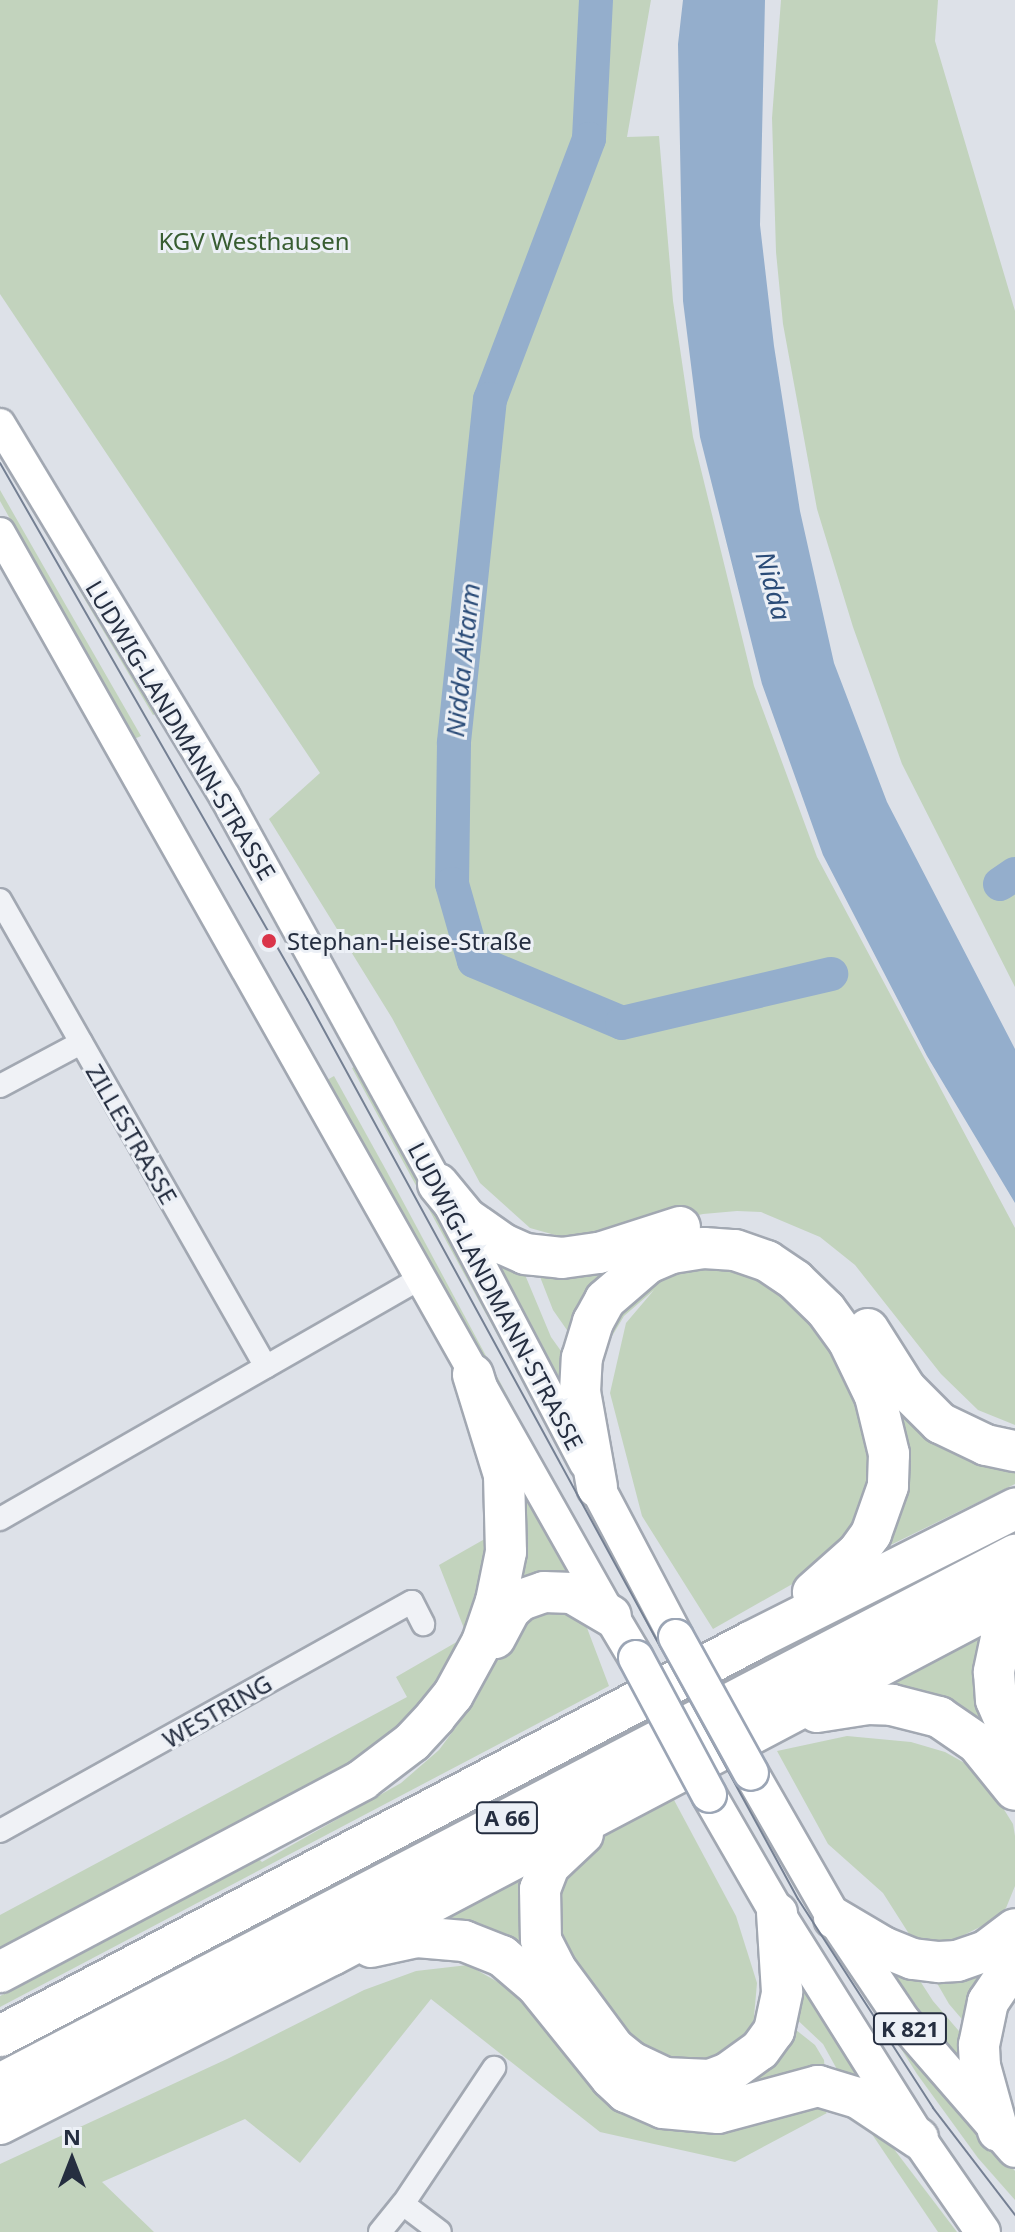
<!DOCTYPE html>
<meta charset="utf-8">
<style>
body{margin:0}
#map{position:relative;width:1015px;height:2232px;overflow:hidden;background:#dde1e8;font-family:"Noto Sans",sans-serif}
div>[style]{position:absolute}
[style*='--x']{left:calc(var(--x)*1px);top:calc(var(--y)*1px);width:calc(var(--w)*1px);rotate:calc(var(--a)*1deg)}
.green>*{inset:0;background:#c2d3bd}
.water>*{inset:0;background:#94aecc}
.river>*{height:34px;margin:-17px;padding:0 17px;transform-origin:17px;border-radius:17px;background:#94aecc}
.roads{filter:drop-shadow(2px 0 #a2a8b2) drop-shadow(-2px 0 #a2a8b2) drop-shadow(0 2px #a2a8b2) drop-shadow(0 -2px #a2a8b2)}
.minor>*{height:22px;margin:-11px;padding:0 11px;transform-origin:11px;border-radius:11px;background:#f0f2f6}
.secondary>*{height:30px;margin:-15px;padding:0 15px;transform-origin:15px;border-radius:15px;background:#fff}
.primary>*{height:34px;margin:-17px;padding:0 17px;transform-origin:17px;border-radius:17px;background:#fff}
.motorway>*{height:40px;margin:-20px;padding:0 20px;transform-origin:20px;border-radius:20px;background:#fff}
.tram>*{height:2px;margin:-1px;padding:0 1px;transform-origin:1px;border-radius:1px;background:#758093}
.bridges{filter:drop-shadow(2px 0 #9ba5b5) drop-shadow(-2px 0 #9ba5b5) drop-shadow(0 2px #9ba5b5) drop-shadow(0 -2px #9ba5b5)}
.primary-bridge>*{height:34px;margin:-17px;padding:0 17px;transform-origin:17px;border-radius:17px;background:#fff}
.dots>*{width:22px;height:22px;translate:-50% -50%;box-sizing:border-box;border:4px solid #ecf0f6;border-radius:50%}
span{translate:-50% -50%;white-space:nowrap;text-align:center;line-height:1.15;-webkit-text-stroke:6px #ecf0f6;paint-order:stroke}
.shield-label span{padding:2px 6px;background:#ecf0f6;border:2px solid;border-radius:6px;-webkit-text-stroke-width:0}
.shield-label{font-size:22px;color:#252e40;font-weight:700}
.park-label{font-size:24px;color:#385d31}
.street-label{font-size:24px;color:#252e40}
.poi-label{font-size:24px;color:#252e40}
.left{translate:0 -50%;text-align:left}
.water-label{font-size:26px;color:#2b4c78;font-style:italic}
.north{position:absolute;left:32px;top:2120px;width:80px;height:80px;-webkit-text-stroke:6px #ecf0f6;paint-order:stroke;rotate:0deg;font-size:22px;font-weight:700;line-height:32px;text-align:center;color:#252e40}
.north::after{content:'';display:block;margin:auto;width:28px;height:36px;background:#252e40;clip-path:polygon(50% 0,100% 100%,50% 72%,0 100%)}
</style>
<div id="map">
<div class="green">
<i style="clip-path:polygon(0 0,651px 0,627px 137px,659px 136px,673px 301px,693px 437px,754px 686px,817px 857px,1015px 1228px,1015px 1425px,978px 1410px,941px 1374px,855px 1265px,820px 1237px,761px 1212px,737px 1211px,703px 1214px,580px 1242px,530px 1228px,480px 1183px,392px 1018px,269px 819px,320px 773px,0 294px)"></i>
<i style="clip-path:polygon(781px 0,938px 0,935px 41px,1015px 311px,1015px 987px,902px 764px,853px 627px,817px 509px,783px 324px,776px 252px,772px 118px)"></i>
<i style="clip-path:polygon(0 444px,160px 712px,153px 715px,0 456px)"></i>
<i style="clip-path:polygon(0 490px,68px 609px,141px 736px,134px 739px,0 501px)"></i>
<i style="clip-path:polygon(359px 1065px,586px 1492px,589px 1503px,352px 1068px)"></i>
<i style="clip-path:polygon(334px 1076px,386px 1170px,514px 1408px,509px 1410px,443px 1294px,327px 1080px)"></i>
<i style="clip-path:polygon(707px 1231px,768px 1244px,817px 1277px,846px 1311px,913px 1411px,960px 1442px,1015px 1458px,1015px 1484px,866px 1557px,887px 1523px,898px 1486px,895px 1428px,863px 1350px,842px 1318px,814px 1286px,785px 1262px,751px 1246px,707px 1238px,670px 1243px,634px 1259px,616px 1273px,593px 1302px,576px 1343px,553px 1310px,535px 1264px,579px 1266px,668px 1237px)"></i>
<i style="clip-path:polygon(480px 1243px,523px 1270px,551px 1337px,571px 1365px,574px 1418px)"></i>
<i style="clip-path:polygon(716px 1264px,758px 1274px,806px 1310px,852px 1377px,875px 1476px,850px 1539px,810px 1574px,713px 1629px,642px 1516px,610px 1393px,626px 1323px,654px 1290px,624px 1316px,599px 1358px,615px 1312px,665px 1271px)"></i>
<i style="clip-path:polygon(521px 1474px,586px 1593px,513px 1599px)"></i>
<i style="clip-path:polygon(497px 1532px,481px 1626px,467px 1657px,421px 1724px,374px 1766px,0 1967px,0 1915px,407px 1697px,396px 1677px,467px 1636px,439px 1565px)"></i>
<i style="clip-path:polygon(551px 1606px,584px 1620px,609px 1686px,0 2007px,0 1996px,259px 1859px,262px 1862px,401px 1783px,439px 1750px,476px 1700px,516px 1618px)"></i>
<i style="clip-path:polygon(1000px 1619px,999px 1735px,855px 1696px)"></i>
<i style="clip-path:polygon(631px 1726px,634px 1733px,249px 1932px,248px 1929px)"></i>
<i style="clip-path:polygon(847px 1736px,911px 1742px,945px 1752px,970px 1766px,990px 1787px,1013px 1824px,1015px 1836px,1015px 1886px,1006px 1908px,992px 1921px,952px 1941px,928px 1942px,911px 1937px,883px 1893px,828px 1844px,777px 1751px)"></i>
<i style="clip-path:polygon(674px 1800px,736px 1916px,757px 1983px,753px 2028px,736px 2051px,710px 2064px,677px 2064px,630px 2043px,559px 1944px,553px 1897px,584px 1849px,620px 1824px)"></i>
<i style="clip-path:polygon(541px 1861px,530px 1894px,528px 1914px,539px 1956px,586px 2026px,629px 2071px,665px 2087px,693px 2089px,717px 2085px,761px 2060px,786px 2022px,815px 2045px,824px 2060px,825px 2073px,713px 2099px,656px 2093px,612px 2065px,545px 1979px,512px 1950px,474px 1934px,422px 1928px,421px 1925px)"></i>
<i style="clip-path:polygon(842px 1955px,1015px 2171px,1015px 2200px,978px 2158px,917px 2074px)"></i>
<i style="clip-path:polygon(995px 1957px,972px 2031px,949px 2004px,930px 1971px)"></i>
<i style="clip-path:polygon(886px 1963px,911px 1967px,933px 2001px,971px 2045px,960px 2060px,931px 2027px)"></i>
<i style="clip-path:polygon(468px 1965px,522px 1996px,607px 2101px,667px 2129px,719px 2131px,812px 2101px,827px 2113px,735px 2162px,600px 2132px,431px 1999px,300px 2163px,245px 2119px,102px 2182px,154px 2232px,0 2232px,0 2164px,227px 2059px,364px 1990px,416px 1971px)"></i>
<i style="clip-path:polygon(797px 1975px,868px 2084px,839px 2073px,823px 2044px,790px 2013px)"></i>
<i style="clip-path:polygon(853px 2106px,881px 2132px,957px 2232px,938px 2232px)"></i>
</div>
<div class="water">
<i style="clip-path:polygon(683px 0,765px 0,760px 225px,774px 346px,800px 511px,834px 663px,887px 802px,1015px 1049px,1015px 1203px,927px 1056px,823px 855px,762px 684px,700px 437px,683px 301px,678px 44px)"></i>
</div>
<div class="river">
<i style="--x:596;--y:0;--w:139;--a:92.9"></i>
<i style="--x:589;--y:139;--w:278;--a:110.8"></i>
<i style="--x:490;--y:399;--w:346;--a:96"></i>
<i style="--x:454;--y:743;--w:141;--a:90.8"></i>
<i style="--x:452;--y:884;--w:80;--a:74.1"></i>
<i style="--x:474;--y:961;--w:160;--a:22.7"></i>
<i style="--x:622;--y:1023;--w:215;--a:-13.2"></i>
<i style="--x:1000;--y:884;--w:18;--a:-34"></i>
</div>
<div class="roads">
<div class="minor">
<i style="--x:0;--y:900;--w:537;--a:60.33"></i>
<i style="--x:0;--y:1086;--w:92;--a:-28"></i>
<i style="--x:0;--y:1519;--w:483;--a:-29.8"></i>
<i style="--x:0;--y:1831;--w:471;--a:-29.1"></i>
<i style="--x:412;--y:1602;--w:25;--a:63"></i>
<i style="--x:403;--y:2204;--w:46;--a:37.1"></i>
<i style="--x:380;--y:2232;--w:36;--a:-51"></i>
<i style="--x:403;--y:2204;--w:164;--a:-56.2"></i>
</div>
<div class="secondary">
<i style="--x:0;--y:424;--w:436;--a:58.9"></i>
<i style="--x:225;--y:797;--w:442;--a:61.2"></i>
<i style="--x:438;--y:1184;--w:316;--a:62.3"></i>
<i style="--x:0;--y:533;--w:1241;--a:60.56"></i>
</div>
<div class="primary">
<i style="--x:597;--y:1487;--w:170;--a:62.2"></i>
<i style="--x:611;--y:1616;--w:49;--a:59.2"></i>
<i style="--x:751;--y:1773;--w:167;--a:60.2"></i>
<i style="--x:834;--y:1918;--w:125;--a:56.1"></i>
<i style="--x:904;--y:2022;--w:169;--a:49.1"></i>
<i style="--x:709;--y:1795;--w:136;--a:60"></i>
<i style="--x:777;--y:1913;--w:266;--a:57.9"></i>
<i style="--x:918;--y:2138;--w:114;--a:55.3"></i>
</div>
<div class="motorway">
<i style="--x:438;--y:1184;--w:44;--a:50.5"></i>
<i style="--x:466;--y:1218;--w:45;--a:35.1"></i>
<i style="--x:503;--y:1244;--w:24;--a:24"></i>
<i style="--x:525;--y:1254;--w:37;--a:6"></i>
<i style="--x:562;--y:1258;--w:37;--a:-8"></i>
<i style="--x:599;--y:1253;--w:85;--a:-17.8"></i>
<i style="--x:868;--y:1329;--w:71;--a:57.7"></i>
<i style="--x:906;--y:1389;--w:48;--a:45"></i>
<i style="--x:940;--y:1423;--w:51;--a:25.6"></i>
<i style="--x:986;--y:1445;--w:30;--a:12"></i>
<i style="--x:597;--y:1487;--w:97;--a:-100.1"></i>
<i style="--x:580;--y:1392;--w:34;--a:-87"></i>
<i style="--x:582;--y:1358;--w:38;--a:-73"></i>
<i style="--x:593;--y:1322;--w:25;--a:-61"></i>
<i style="--x:605;--y:1300;--w:57;--a:-40.7"></i>
<i style="--x:648;--y:1263;--w:26;--a:-23"></i>
<i style="--x:672;--y:1253;--w:32;--a:-9"></i>
<i style="--x:704;--y:1248;--w:31;--a:4"></i>
<i style="--x:735;--y:1250;--w:34;--a:19"></i>
<i style="--x:767;--y:1261;--w:34;--a:34"></i>
<i style="--x:795;--y:1280;--w:43;--a:44.1"></i>
<i style="--x:826;--y:1310;--w:37;--a:54"></i>
<i style="--x:848;--y:1340;--w:62;--a:64.3"></i>
<i style="--x:875;--y:1396;--w:60;--a:76.4"></i>
<i style="--x:889;--y:1454;--w:32;--a:92"></i>
<i style="--x:888;--y:1486;--w:51;--a:109.5"></i>
<i style="--x:871;--y:1534;--w:24;--a:126"></i>
<i style="--x:857;--y:1553;--w:59;--a:138.4"></i>
<i style="--x:1015;--y:1614;--w:28;--a:120"></i>
<i style="--x:1001;--y:1638;--w:35;--a:102"></i>
<i style="--x:994;--y:1672;--w:28;--a:86"></i>
<i style="--x:996;--y:1700;--w:48;--a:66.6"></i>
<i style="--x:495;--y:1638;--w:32;--a:-62"></i>
<i style="--x:510;--y:1610;--w:15;--a:-42"></i>
<i style="--x:521;--y:1600;--w:24;--a:-19"></i>
<i style="--x:544;--y:1592;--w:28;--a:2"></i>
<i style="--x:572;--y:1593;--w:45;--a:30.5"></i>
<i style="--x:817;--y:1712;--w:52;--a:-8.9"></i>
<i style="--x:868;--y:1704;--w:24;--a:2"></i>
<i style="--x:892;--y:1705;--w:49;--a:14.3"></i>
<i style="--x:939;--y:1717;--w:46;--a:34.4"></i>
<i style="--x:977;--y:1743;--w:60;--a:51"></i>
<i style="--x:583;--y:1834;--w:47;--a:136.7"></i>
<i style="--x:549;--y:1866;--w:25;--a:111"></i>
<i style="--x:540;--y:1889;--w:51;--a:88.9"></i>
<i style="--x:541;--y:1940;--w:31;--a:63"></i>
<i style="--x:555;--y:1968;--w:99;--a:53.6"></i>
<i style="--x:614;--y:2048;--w:22;--a:39"></i>
<i style="--x:631;--y:2062;--w:38;--a:25"></i>
<i style="--x:665;--y:2078;--w:45;--a:2.5"></i>
<i style="--x:710;--y:2080;--w:19;--a:-21"></i>
<i style="--x:728;--y:2073;--w:39;--a:-36"></i>
<i style="--x:760;--y:2050;--w:24;--a:-54"></i>
<i style="--x:774;--y:2031;--w:40;--a:-78"></i>
<i style="--x:782;--y:1992;--w:79;--a:-93.6"></i>
<i style="--x:834;--y:1918;--w:57;--a:30.6"></i>
<i style="--x:883;--y:1947;--w:32;--a:22"></i>
<i style="--x:913;--y:1959;--w:26;--a:7"></i>
<i style="--x:939;--y:1962;--w:18;--a:-3"></i>
<i style="--x:957;--y:1961;--w:31;--a:-19"></i>
<i style="--x:986;--y:1951;--w:36;--a:-37"></i>
<i style="--x:371;--y:1947;--w:47;--a:-12.3"></i>
<i style="--x:417;--y:1937;--w:47;--a:4.9"></i>
<i style="--x:464;--y:1941;--w:41;--a:21.5"></i>
<i style="--x:502;--y:1956;--w:45;--a:40.5"></i>
<i style="--x:536;--y:1985;--w:119;--a:51.1"></i>
<i style="--x:611;--y:2078;--w:21;--a:43"></i>
<i style="--x:626;--y:2092;--w:40;--a:23.4"></i>
<i style="--x:663;--y:2108;--w:55;--a:5.2"></i>
<i style="--x:718;--y:2113;--w:104;--a:-15.1"></i>
<i style="--x:818;--y:2086;--w:42;--a:16.7"></i>
<i style="--x:858;--y:2098;--w:72;--a:33.7"></i>
<i style="--x:0;--y:1972;--w:410;--a:-27.9"></i>
<i style="--x:362;--y:1780;--w:63;--a:-37.2"></i>
<i style="--x:412;--y:1742;--w:34;--a:-47"></i>
<i style="--x:435;--y:1717;--w:28;--a:-51"></i>
<i style="--x:453;--y:1695;--w:60;--a:-61.3"></i>
<i style="--x:482;--y:1642;--w:43;--a:-71.1"></i>
<i style="--x:496;--y:1601;--w:50;--a:-78.5"></i>
<i style="--x:506;--y:1552;--w:77;--a:-91.5"></i>
<i style="--x:504;--y:1475;--w:105;--a:-107.2"></i>
<i style="--x:0;--y:2036;--w:847;--a:-27.71"></i>
<i style="--x:750;--y:1642;--w:297;--a:-26.7"></i>
<i style="--x:0;--y:2084;--w:1145;--a:-27.53"></i>
<i style="--x:0;--y:2124;--w:373;--a:-27"></i>
<i style="--x:332;--y:1955;--w:772;--a:-27.79"></i>
<i style="--x:998;--y:2131;--w:67;--a:-105.5"></i>
<i style="--x:980;--y:2066;--w:21;--a:-93"></i>
<i style="--x:979;--y:2045;--w:44;--a:-78.2"></i>
<i style="--x:988;--y:2002;--w:48;--a:-56"></i>
</div>
</div>
<div class="tram">
<i style="--x:0;--y:463;--w:618;--a:60.2"></i>
<i style="--x:307;--y:999;--w:1025;--a:61.39"></i>
<i style="--x:798;--y:1899;--w:249;--a:57.1"></i>
<i style="--x:933;--y:2108;--w:135;--a:52.5"></i>
</div>
<div class="bridges">
<div class="primary-bridge">
<i style="--x:676;--y:1637;--w:155;--a:61.1"></i>
<i style="--x:636;--y:1658;--w:155;--a:61.9"></i>
</div>
</div>
<div class="dots">
<i style="left:269px;top:941px;background:#da354a"></i>
</div>
<div class="shield-label">
<span style="left:507px;top:1818px">A 66</span>
<span style="left:910px;top:2029px">K 821</span>
</div>
<div class="park-label">
<span style="left:254px;top:241px">KGV Westhausen</span>
</div>
<div class="street-label">
<span style="left:181px;top:730px;rotate:59deg">LUDWIG-LANDMANN-STRASSE</span>
<span style="left:132px;top:1134px;rotate:60deg">ZILLESTRASSE</span>
<span style="left:496px;top:1296px;rotate:62deg">LUDWIG-LANDMANN-STRASSE</span>
<span style="left:217px;top:1711px;rotate:-30deg">WESTRING</span>
</div>
<div class="poi-label">
<span class="left" style="left:287px;top:941px">Stephan-Heise-Straße</span>
</div>
<div class="water-label">
<span style="left:773px;top:586px;rotate:75deg">Nidda</span>
<span style="left:463px;top:660px;rotate:-84deg">Nidda Altarm</span>
</div>
<div class="north">N</div>
</div>
